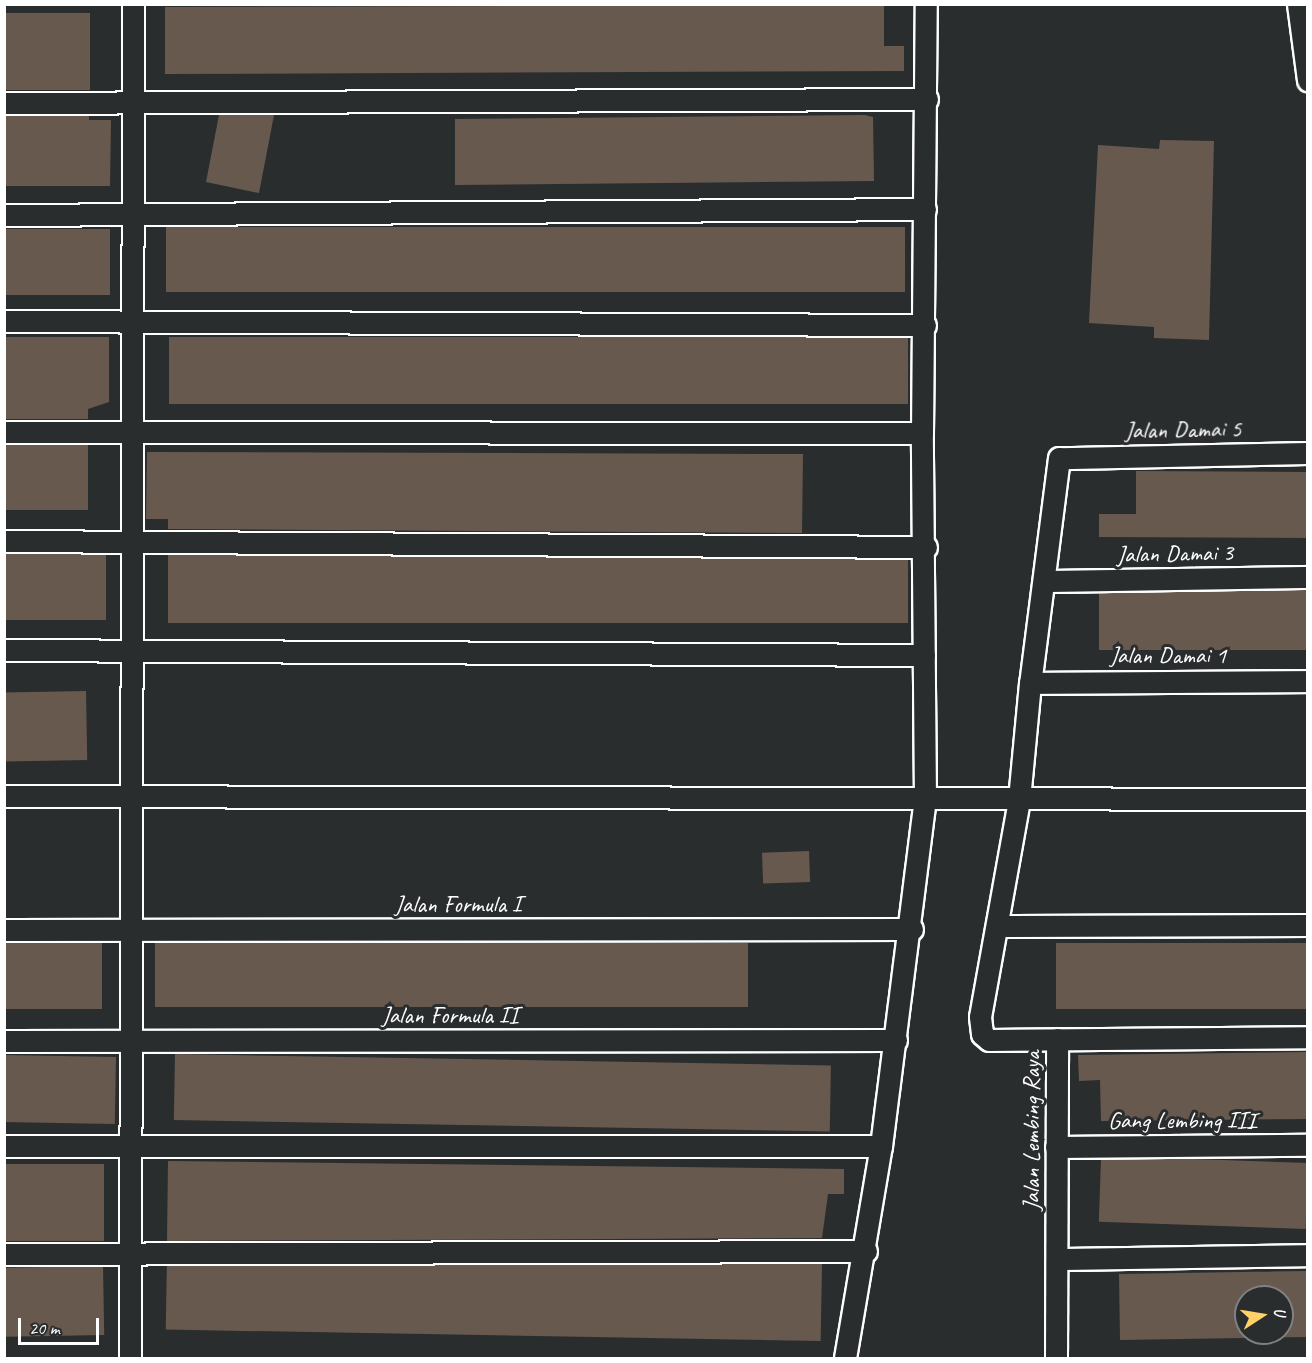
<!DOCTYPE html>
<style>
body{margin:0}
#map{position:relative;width:1312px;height:1363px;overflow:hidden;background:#2a2d2e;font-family:Caveat,sans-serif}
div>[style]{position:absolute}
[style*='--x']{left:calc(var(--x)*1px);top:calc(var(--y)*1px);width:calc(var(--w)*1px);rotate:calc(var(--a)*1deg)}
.building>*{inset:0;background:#68594f;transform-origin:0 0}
.roads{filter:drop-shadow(2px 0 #fff) drop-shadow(-2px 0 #fff) drop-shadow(0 2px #fff) drop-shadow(0 -2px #fff)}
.minor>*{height:21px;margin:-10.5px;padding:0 10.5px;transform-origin:10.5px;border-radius:10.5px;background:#2a2d2e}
span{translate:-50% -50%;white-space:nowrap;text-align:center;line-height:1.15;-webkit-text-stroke:6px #2a2d2e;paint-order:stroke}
.street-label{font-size:24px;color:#fff}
.frame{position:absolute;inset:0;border:6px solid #fff;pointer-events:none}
.north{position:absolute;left:1234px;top:1285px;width:60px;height:60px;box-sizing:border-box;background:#2a2d2e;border:2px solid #7f8182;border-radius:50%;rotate:78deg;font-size:16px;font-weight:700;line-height:24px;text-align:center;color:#fff}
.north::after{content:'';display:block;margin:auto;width:21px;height:27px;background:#ffd166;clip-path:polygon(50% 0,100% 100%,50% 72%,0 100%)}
.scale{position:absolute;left:18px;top:1318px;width:81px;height:27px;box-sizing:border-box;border:3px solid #fff;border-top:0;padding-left:8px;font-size:18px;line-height:21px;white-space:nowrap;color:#fff;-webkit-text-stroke:4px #2a2d2e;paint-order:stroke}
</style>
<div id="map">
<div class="building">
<i style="clip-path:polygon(884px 5px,884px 46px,904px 46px,904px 71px,165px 74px,165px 7px)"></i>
<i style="left:4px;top:13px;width:86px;height:77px"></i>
<i style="clip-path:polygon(89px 115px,89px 120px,111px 120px,110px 186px,4px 186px,4px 116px)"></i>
<i style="clip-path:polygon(219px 115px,274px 115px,259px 193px,206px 182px)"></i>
<i style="clip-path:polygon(865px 115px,873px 117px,874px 181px,455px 185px,455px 119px)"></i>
<i style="clip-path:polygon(1160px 140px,1214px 141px,1209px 340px,1154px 338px,1154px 327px,1089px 323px,1098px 145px,1159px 149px)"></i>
<i style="left:166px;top:227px;width:739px;height:65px"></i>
<i style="left:4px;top:229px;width:106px;height:66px"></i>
<i style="clip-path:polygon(4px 337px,109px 337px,109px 402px,88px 409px,88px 419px,4px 419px)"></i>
<i style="left:169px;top:337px;width:739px;height:67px"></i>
<i style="left:4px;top:445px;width:84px;height:65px"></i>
<i style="clip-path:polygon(147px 452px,803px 454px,802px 533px,168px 529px,168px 519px,146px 519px)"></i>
<i style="clip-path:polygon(1136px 471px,1308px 472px,1308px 538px,1099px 537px,1099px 514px,1136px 514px)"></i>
<i style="left:4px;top:554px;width:102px;height:66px"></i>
<i style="left:168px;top:555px;width:740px;height:68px"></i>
<i style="left:1308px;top:590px;width:60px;height:209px;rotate:90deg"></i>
<i style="left:86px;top:691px;width:69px;height:82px;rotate:89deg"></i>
<i style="left:809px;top:851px;width:31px;height:47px;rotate:88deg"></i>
<i style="left:4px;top:943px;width:98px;height:66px"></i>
<i style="left:155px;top:943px;width:593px;height:64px"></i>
<i style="left:1056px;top:943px;width:252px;height:66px"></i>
<i style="clip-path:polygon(1308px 1052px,1308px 1119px,1101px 1121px,1100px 1080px,1079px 1081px,1078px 1055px)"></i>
<i style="left:175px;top:1054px;width:656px;height:66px;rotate:1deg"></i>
<i style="left:4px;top:1055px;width:112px;height:67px;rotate:1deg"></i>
<i style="clip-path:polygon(168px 1161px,844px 1169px,844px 1194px,828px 1194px,822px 1238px,167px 1241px)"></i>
<i style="left:1308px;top:1163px;width:66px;height:207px;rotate:92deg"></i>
<i style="left:4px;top:1164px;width:100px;height:77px"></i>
<i style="left:822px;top:1264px;width:77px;height:655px;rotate:91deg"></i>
<i style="left:103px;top:1266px;width:69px;height:99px;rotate:89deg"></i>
<i style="clip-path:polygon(evenodd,1308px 1271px,1308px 1337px,1120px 1340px,1119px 1274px,1308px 1271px,1246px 1297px,1282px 1297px,1282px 1333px,1246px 1333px,1246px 1297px)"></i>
</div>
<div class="roads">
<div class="minor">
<i style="--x:1298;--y:4;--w:77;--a:82.5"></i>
<i style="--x:4;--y:103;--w:923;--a:-0.25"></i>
<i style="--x:4;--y:215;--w:921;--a:-0.37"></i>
<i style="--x:4;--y:321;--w:921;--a:0.25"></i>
<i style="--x:4;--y:432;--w:918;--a:0.06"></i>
<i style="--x:1308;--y:453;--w:249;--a:178.8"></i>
<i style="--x:1059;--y:458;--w:227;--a:97.3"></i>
<i style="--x:1030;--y:683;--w:118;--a:95.4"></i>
<i style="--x:1019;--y:800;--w:220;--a:100.2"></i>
<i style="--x:980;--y:1017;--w:17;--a:83"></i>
<i style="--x:982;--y:1034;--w:9;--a:41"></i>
<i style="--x:989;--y:1040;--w:319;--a:-0.5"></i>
<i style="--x:4;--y:541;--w:922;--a:0.37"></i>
<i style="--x:1044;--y:581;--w:264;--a:-0.9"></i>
<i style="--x:4;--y:650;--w:920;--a:0.31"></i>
<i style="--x:1030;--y:683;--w:278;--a:-0.4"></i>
<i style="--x:4;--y:796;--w:1304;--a:0.13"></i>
<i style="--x:998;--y:926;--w:310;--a:-0.2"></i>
<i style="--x:4;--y:930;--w:908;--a:-0.06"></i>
<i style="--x:4;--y:1041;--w:892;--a:-0.06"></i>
<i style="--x:4;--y:1146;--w:877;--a:0"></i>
<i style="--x:1056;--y:1147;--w:252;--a:-0.5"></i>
<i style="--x:4;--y:1254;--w:862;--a:-0.2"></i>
<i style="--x:1058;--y:1259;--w:250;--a:-0.9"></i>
<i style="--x:130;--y:1358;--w:1354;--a:-89.87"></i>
<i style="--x:845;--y:1358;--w:215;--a:-80.4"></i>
<i style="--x:881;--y:1146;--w:350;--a:-82.8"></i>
<i style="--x:925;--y:799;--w:366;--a:-90.5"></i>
<i style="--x:922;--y:433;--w:429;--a:-89.5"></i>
<i style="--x:1056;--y:1358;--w:319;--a:-89.8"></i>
</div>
</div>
<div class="street-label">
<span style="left:1183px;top:430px;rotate:-1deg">Jalan Damai 5</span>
<span style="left:1175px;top:554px;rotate:-1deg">Jalan Damai 3</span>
<span style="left:1168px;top:656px">Jalan Damai 1</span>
<span style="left:458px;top:905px">Jalan Formula I</span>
<span style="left:450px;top:1016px">Jalan Formula II</span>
<span style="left:1182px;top:1121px">Gang Lembing III</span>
<span style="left:1032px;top:1131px;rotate:-90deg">Jalan Lembing Raya</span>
</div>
<div class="frame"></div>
<div class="north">U</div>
<div class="scale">20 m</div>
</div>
